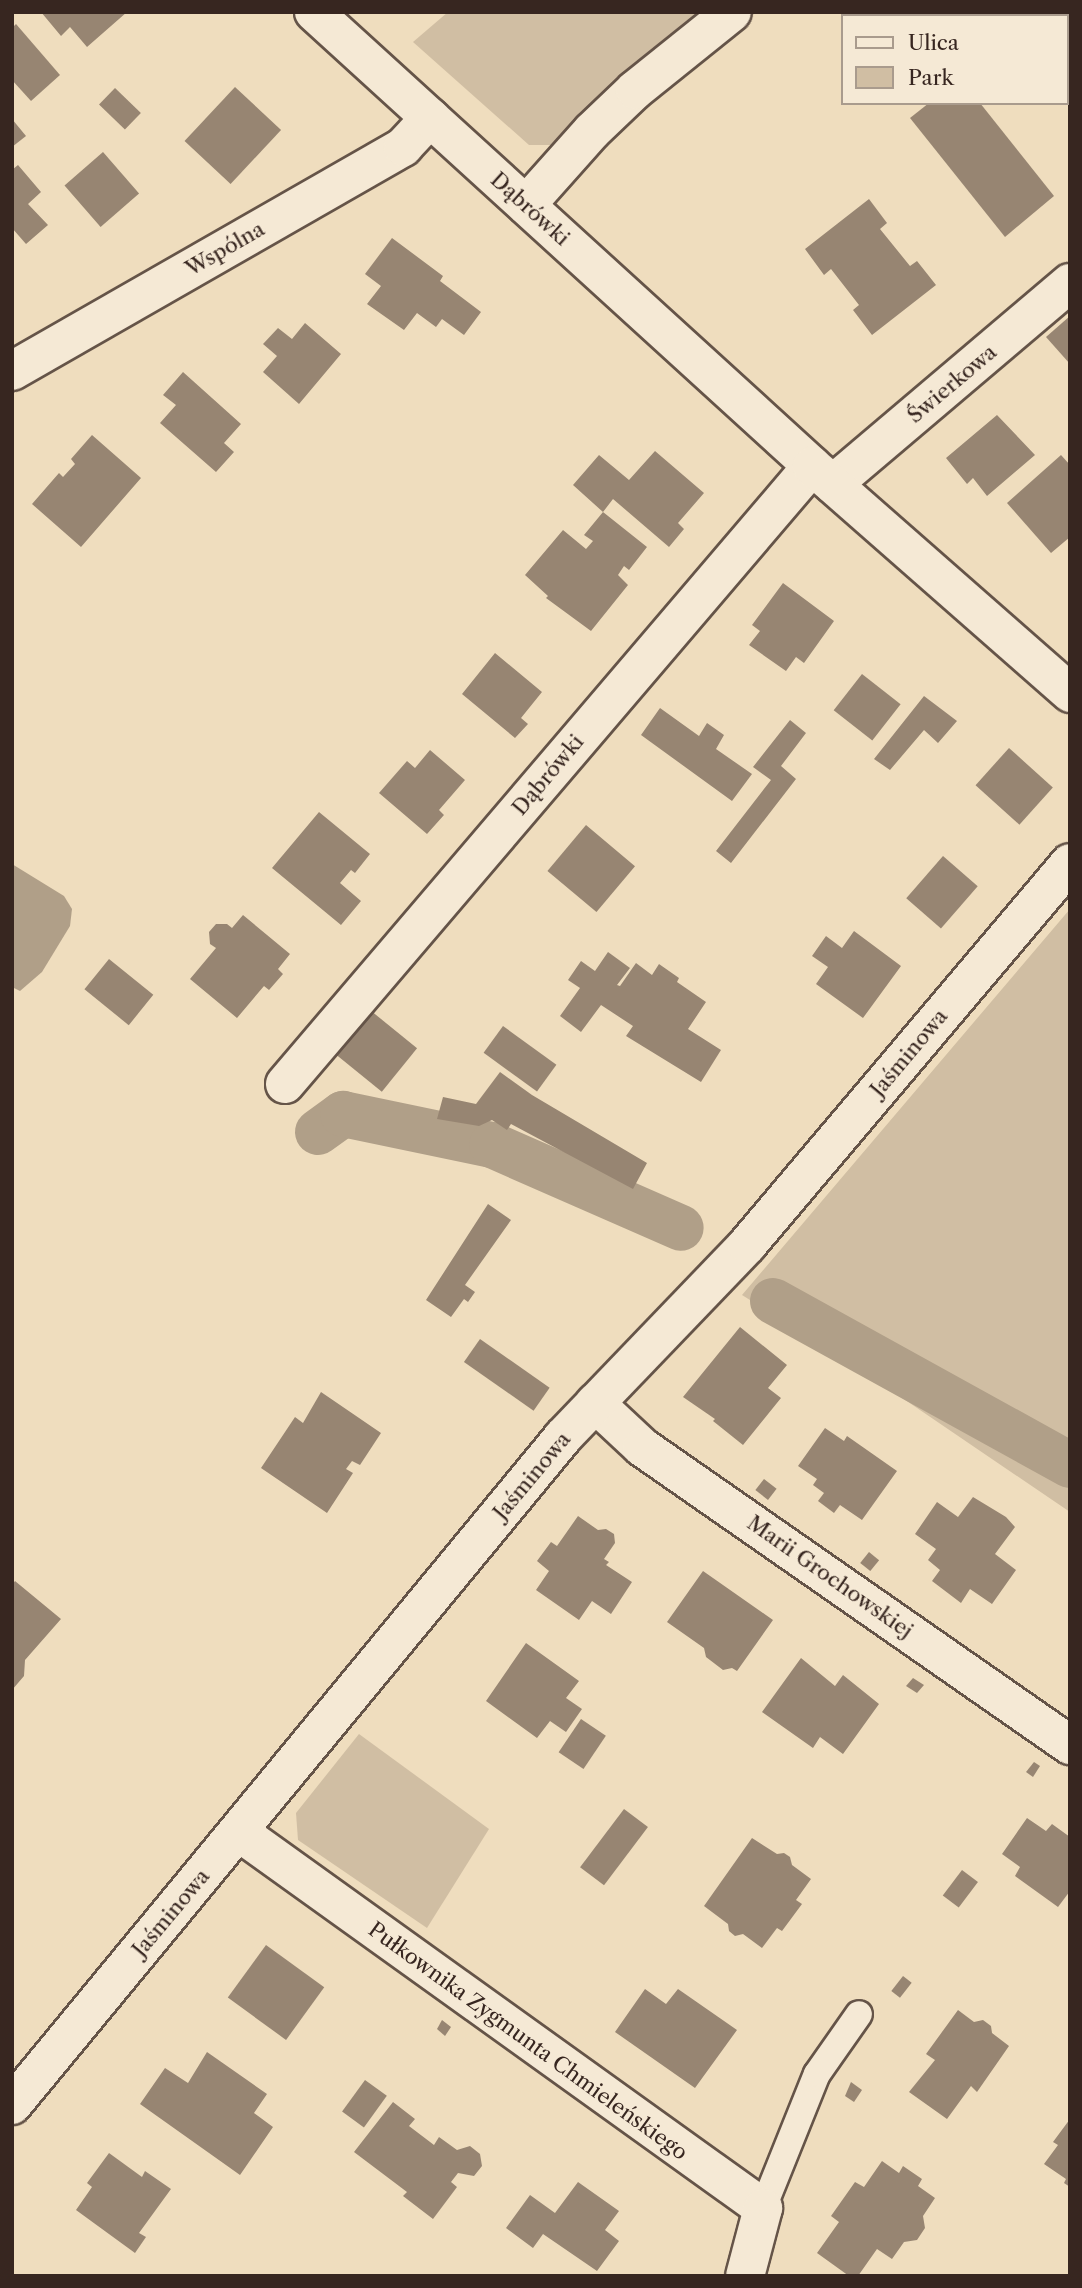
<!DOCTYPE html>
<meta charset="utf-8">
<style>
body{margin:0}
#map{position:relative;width:1082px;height:2288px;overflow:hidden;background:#efddbe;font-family:"Libre Caslon Text",serif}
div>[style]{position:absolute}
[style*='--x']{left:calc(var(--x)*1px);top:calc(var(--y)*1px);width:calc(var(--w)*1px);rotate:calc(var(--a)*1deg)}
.green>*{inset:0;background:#d0bea3}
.water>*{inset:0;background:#b09f88}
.canal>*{height:46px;margin:-23px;padding:0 23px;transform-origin:23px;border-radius:23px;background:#b09f88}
.building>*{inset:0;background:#978572;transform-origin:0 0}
.roads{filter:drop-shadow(2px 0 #655448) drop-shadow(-2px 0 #655448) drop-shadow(0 2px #655448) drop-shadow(0 -2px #655448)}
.lane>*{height:26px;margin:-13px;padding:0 13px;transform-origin:13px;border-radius:13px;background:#f5e9d5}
.street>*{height:38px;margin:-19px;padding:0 19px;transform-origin:19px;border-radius:19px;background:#f5e9d5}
.secondary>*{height:38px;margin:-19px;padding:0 19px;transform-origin:19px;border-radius:19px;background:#f5e9d5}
span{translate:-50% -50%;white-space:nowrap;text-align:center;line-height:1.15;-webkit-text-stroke:5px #f5e9d5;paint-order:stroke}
.street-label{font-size:21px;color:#372620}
.frame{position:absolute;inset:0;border:14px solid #372620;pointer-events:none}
.legend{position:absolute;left:841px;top:14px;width:228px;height:91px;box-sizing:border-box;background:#f5e9d5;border:2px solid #a99b8d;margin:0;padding:9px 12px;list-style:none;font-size:21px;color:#372620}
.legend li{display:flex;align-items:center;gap:14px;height:35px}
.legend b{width:35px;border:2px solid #a99b8d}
</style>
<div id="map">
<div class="green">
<i style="clip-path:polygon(448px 12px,720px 12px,562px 145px,529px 145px,413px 42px)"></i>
<i style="clip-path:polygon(1070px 909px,1070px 1512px,848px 1361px,742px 1295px)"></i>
<i style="clip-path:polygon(359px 1734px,489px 1829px,427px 1928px,298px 1840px,296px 1813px)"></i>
</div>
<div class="water">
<i style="clip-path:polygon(12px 864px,64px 896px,72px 909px,70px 926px,42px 972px,20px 991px,12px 987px)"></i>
</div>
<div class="canal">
<i style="--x:318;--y:1132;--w:31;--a:-36"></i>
<i style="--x:343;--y:1114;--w:152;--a:11.8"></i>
<i style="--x:492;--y:1145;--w:206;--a:23.7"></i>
<i style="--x:773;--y:1301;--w:339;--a:28.9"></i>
</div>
<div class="building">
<i style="clip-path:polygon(41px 12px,127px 12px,87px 47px,70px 27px,61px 36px)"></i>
<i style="clip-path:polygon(16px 24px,60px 75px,31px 101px,12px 80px,12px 28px)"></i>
<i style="left:235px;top:87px;width:63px;height:74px;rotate:43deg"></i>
<i style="left:115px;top:88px;width:36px;height:23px;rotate:44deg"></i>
<i style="clip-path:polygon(929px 103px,980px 103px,1054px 196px,1005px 237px,910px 118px)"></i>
<i style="clip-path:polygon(12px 119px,26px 136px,12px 147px)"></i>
<i style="left:103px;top:152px;width:55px;height:51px;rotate:49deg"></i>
<i style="clip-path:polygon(18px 165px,41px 192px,28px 204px,48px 225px,26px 244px,12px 228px,12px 170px)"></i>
<i style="clip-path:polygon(869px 199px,887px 223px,880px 229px,910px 266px,917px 261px,936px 285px,872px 335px,853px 310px,859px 305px,831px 269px,824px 275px,805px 249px)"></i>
<i style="clip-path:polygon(392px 238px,443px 276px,440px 281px,481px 312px,464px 335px,442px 319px,436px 327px,417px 313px,404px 330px,367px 304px,381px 286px,365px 274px)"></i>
<i style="clip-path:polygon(1070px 316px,1070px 364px,1046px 337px)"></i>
<i style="clip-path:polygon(305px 323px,341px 354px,299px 404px,263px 372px,277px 356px,263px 344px,278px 328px,292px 339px)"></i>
<i style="clip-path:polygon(183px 372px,241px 424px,224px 443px,234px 452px,216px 472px,160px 423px,176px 405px,163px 395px)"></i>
<i style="clip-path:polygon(997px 415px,1035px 455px,987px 496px,973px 478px,967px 484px,946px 458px)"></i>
<i style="clip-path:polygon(92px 435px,141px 478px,81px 547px,32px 504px,59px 473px,63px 477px,75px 464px,71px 459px)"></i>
<i style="clip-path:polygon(655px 451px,704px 493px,678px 523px,684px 529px,669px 547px,613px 499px,603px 512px,647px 547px,629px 570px,624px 566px,618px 575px,628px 585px,591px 631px,546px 598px,548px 596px,525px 575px,563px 530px,586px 549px,593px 541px,584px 535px,603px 512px,573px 485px,599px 455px,629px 480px)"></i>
<i style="clip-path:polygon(1061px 455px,1070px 465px,1070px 537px,1051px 553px,1007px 503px)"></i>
<i style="clip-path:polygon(783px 583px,834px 621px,804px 663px,796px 657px,786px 671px,749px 645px,760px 631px,752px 625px)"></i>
<i style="clip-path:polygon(495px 653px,542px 692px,521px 718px,528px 724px,515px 738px,462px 694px)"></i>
<i style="left:862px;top:674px;width:49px;height:46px;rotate:38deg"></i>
<i style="clip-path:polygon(924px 696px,957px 721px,938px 743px,924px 730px,890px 770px,874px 759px)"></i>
<i style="clip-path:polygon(660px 708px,699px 736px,707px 723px,724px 735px,716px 749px,752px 774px,732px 801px,641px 735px)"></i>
<i style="clip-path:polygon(790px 720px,806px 733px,781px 766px,796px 779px,731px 863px,716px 851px,771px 780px,753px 767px)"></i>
<i style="left:1009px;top:748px;width:59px;height:50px;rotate:42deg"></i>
<i style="clip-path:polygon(430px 750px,465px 780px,439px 810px,444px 815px,427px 834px,379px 793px,407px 761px,415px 768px)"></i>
<i style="clip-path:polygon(319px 812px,370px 854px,355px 873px,351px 870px,340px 883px,361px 901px,341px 925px,272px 868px)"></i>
<i style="left:586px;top:825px;width:64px;height:60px;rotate:40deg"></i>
<i style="left:943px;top:856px;width:46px;height:56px;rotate:41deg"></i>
<i style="clip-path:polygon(243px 915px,290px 954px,278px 969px,283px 974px,269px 990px,264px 986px,237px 1018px,190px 979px,216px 948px,210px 944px,209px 932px,216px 924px,227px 924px,232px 928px)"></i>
<i style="clip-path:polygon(854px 931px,901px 966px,863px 1018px,816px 984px,828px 967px,812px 956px,826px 936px,842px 948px)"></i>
<i style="clip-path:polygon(608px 952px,630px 968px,617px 985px,620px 986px,636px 963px,652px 975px,659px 964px,679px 978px,677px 982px,706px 1002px,688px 1029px,721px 1050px,701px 1082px,626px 1036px,633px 1026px,601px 1005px,581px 1032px,560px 1016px,580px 988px,568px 980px,581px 961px,595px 971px)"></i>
<i style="left:109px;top:959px;width:57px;height:39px;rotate:39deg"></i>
<i style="left:365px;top:1006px;width:67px;height:56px;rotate:39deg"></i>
<i style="left:503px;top:1026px;width:66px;height:33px;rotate:36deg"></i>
<i style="clip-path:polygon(500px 1072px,532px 1095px,647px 1163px,633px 1189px,511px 1124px,507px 1130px,492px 1120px,479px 1126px,437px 1119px,443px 1097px,476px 1104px)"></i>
<i style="clip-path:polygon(488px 1204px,511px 1220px,465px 1285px,475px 1292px,468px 1302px,464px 1299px,451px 1317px,426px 1300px)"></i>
<i style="clip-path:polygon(740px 1327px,787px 1365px,768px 1388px,781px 1398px,743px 1445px,713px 1421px,715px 1419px,683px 1397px)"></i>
<i style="left:480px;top:1339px;width:85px;height:28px;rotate:35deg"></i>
<i style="clip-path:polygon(321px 1392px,381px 1433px,360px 1465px,352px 1461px,346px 1469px,353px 1473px,327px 1513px,261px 1468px,295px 1417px,303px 1423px)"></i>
<i style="clip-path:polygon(825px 1428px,844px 1441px,847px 1436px,897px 1471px,862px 1520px,840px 1505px,834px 1513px,818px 1501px,824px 1493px,813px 1485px,817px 1479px,798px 1466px)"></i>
<i style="left:764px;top:1479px;width:16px;height:14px;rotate:38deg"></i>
<i style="clip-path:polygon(973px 1497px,1006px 1517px,1015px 1527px,995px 1554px,1016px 1570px,992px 1604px,970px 1589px,961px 1603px,932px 1581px,940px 1570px,928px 1560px,936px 1549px,915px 1534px,937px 1502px,958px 1517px)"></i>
<i style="clip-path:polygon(578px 1516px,598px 1530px,606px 1529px,614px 1534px,615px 1543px,604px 1559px,609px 1562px,606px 1565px,632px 1582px,611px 1614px,592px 1601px,579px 1620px,536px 1590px,549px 1571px,537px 1561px,551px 1542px,557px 1546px)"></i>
<i style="left:869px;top:1552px;width:13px;height:14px;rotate:39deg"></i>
<i style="clip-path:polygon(703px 1571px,773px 1620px,737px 1671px,732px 1668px,723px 1670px,706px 1657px,704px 1648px,667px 1622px)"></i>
<i style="clip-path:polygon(15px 1581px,61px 1619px,25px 1660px,24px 1676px,12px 1690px,12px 1585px)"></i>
<i style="clip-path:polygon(526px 1643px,579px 1681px,566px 1698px,582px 1709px,566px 1732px,550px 1721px,537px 1738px,486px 1701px)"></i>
<i style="clip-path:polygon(801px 1658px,835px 1686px,843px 1675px,879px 1704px,843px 1754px,820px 1737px,813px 1748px,762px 1712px)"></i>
<i style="clip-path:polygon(913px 1678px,924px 1685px,917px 1693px,906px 1686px)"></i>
<i style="left:581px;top:1719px;width:30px;height:40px;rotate:34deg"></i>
<i style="clip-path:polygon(1034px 1762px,1040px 1766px,1033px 1777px,1026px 1772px)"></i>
<i style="left:624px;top:1809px;width:30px;height:73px;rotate:37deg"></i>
<i style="clip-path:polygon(1027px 1818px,1046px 1831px,1052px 1824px,1070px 1837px,1070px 1891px,1058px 1907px,1015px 1876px,1020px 1867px,1002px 1854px)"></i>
<i style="clip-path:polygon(752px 1838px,777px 1854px,784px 1853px,790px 1857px,792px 1865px,811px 1879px,796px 1900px,802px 1904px,782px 1931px,777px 1928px,762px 1948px,743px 1934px,735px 1936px,729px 1931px,728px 1924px,704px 1906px)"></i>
<i style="left:962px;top:1870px;width:20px;height:32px;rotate:37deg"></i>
<i style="left:266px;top:1945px;width:72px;height:65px;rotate:36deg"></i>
<i style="left:903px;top:1976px;width:11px;height:19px;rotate:38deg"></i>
<i style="clip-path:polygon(645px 1989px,666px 2004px,678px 1989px,737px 2030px,695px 2088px,615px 2032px)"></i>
<i style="clip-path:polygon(958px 2010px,974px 2022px,983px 2020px,991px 2026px,992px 2033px,1009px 2046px,977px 2092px,971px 2086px,947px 2119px,909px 2092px,935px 2060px,926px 2054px)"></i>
<i style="clip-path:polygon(442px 2020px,451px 2027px,445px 2036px,437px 2029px)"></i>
<i style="clip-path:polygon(207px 2052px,267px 2094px,254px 2113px,273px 2127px,240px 2175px,140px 2104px,165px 2068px,188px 2083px)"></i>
<i style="left:365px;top:2080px;width:27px;height:39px;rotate:36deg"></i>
<i style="clip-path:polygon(851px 2082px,862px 2090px,854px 2102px,845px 2096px)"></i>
<i style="clip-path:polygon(393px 2102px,415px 2119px,409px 2126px,434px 2145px,439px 2137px,457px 2150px,470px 2146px,480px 2154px,482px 2166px,474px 2176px,458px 2173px,451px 2182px,457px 2187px,433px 2219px,403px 2196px,407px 2192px,354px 2152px)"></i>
<i style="clip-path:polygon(1070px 2119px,1070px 2187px,1064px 2183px,1066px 2179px,1044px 2164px,1058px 2145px,1053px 2142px)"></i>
<i style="clip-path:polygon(109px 2153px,142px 2177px,145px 2171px,171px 2189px,139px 2233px,146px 2237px,135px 2253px,76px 2210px,92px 2187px,87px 2183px)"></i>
<i style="clip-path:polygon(882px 2161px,899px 2173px,903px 2166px,922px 2179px,918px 2186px,935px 2198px,923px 2216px,925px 2228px,917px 2240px,904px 2242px,892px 2259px,877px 2249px,858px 2276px,849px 2276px,817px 2253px,839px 2222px,831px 2216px,855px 2182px,864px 2187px)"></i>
<i style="clip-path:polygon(578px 2182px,619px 2211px,605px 2230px,619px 2241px,597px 2271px,543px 2234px,533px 2248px,506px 2228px,530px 2195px,555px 2213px)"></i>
</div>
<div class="roads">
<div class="lane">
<i style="--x:763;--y:2208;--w:144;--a:-68.1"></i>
<i style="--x:817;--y:2074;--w:73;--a:-55"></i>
</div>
<div class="street">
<i style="--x:526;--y:205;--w:99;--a:-48.3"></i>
<i style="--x:592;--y:131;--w:59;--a:-43.6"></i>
<i style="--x:635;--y:90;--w:124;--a:-38.8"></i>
<i style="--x:12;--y:371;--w:451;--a:-29.8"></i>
<i style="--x:403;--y:147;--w:40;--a:-47"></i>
<i style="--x:833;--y:484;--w:311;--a:-40.3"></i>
<i style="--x:285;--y:1084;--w:812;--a:-49.54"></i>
<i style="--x:595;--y:1403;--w:64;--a:43.1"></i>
<i style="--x:642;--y:1447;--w:522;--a:34.85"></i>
<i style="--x:239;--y:1832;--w:645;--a:35.66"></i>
<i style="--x:763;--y:2208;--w:70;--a:104.8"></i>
<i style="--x:12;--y:2105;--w:866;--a:-50.48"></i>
<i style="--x:563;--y:1437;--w:266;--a:-46.2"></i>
<i style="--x:747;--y:1245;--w:500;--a:-49.78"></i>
</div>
<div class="secondary">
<i style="--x:314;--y:12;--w:674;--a:42.35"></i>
<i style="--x:812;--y:466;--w:344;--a:41.3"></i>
</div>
</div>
<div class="street-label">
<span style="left:530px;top:209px;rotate:42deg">Dąbrówki</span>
<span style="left:225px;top:249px;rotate:-30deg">Wspólna</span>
<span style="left:952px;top:384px;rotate:-40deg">Świerkowa</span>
<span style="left:548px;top:775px;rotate:-50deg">Dąbrówki</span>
<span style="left:909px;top:1053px;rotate:-50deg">Jaśminowa</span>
<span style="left:532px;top:1476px;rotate:-50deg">Jaśminowa</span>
<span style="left:830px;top:1577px;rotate:35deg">Marii Grochowskiej</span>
<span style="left:171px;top:1913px;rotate:-50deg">Jaśminowa</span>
<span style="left:528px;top:2041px;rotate:36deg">Pułkownika Zygmunta Chmieleńskiego</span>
</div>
<div class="frame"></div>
<ul class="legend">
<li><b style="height:9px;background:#f5e9d5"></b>Ulica</li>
<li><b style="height:19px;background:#d0bea3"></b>Park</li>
</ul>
</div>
